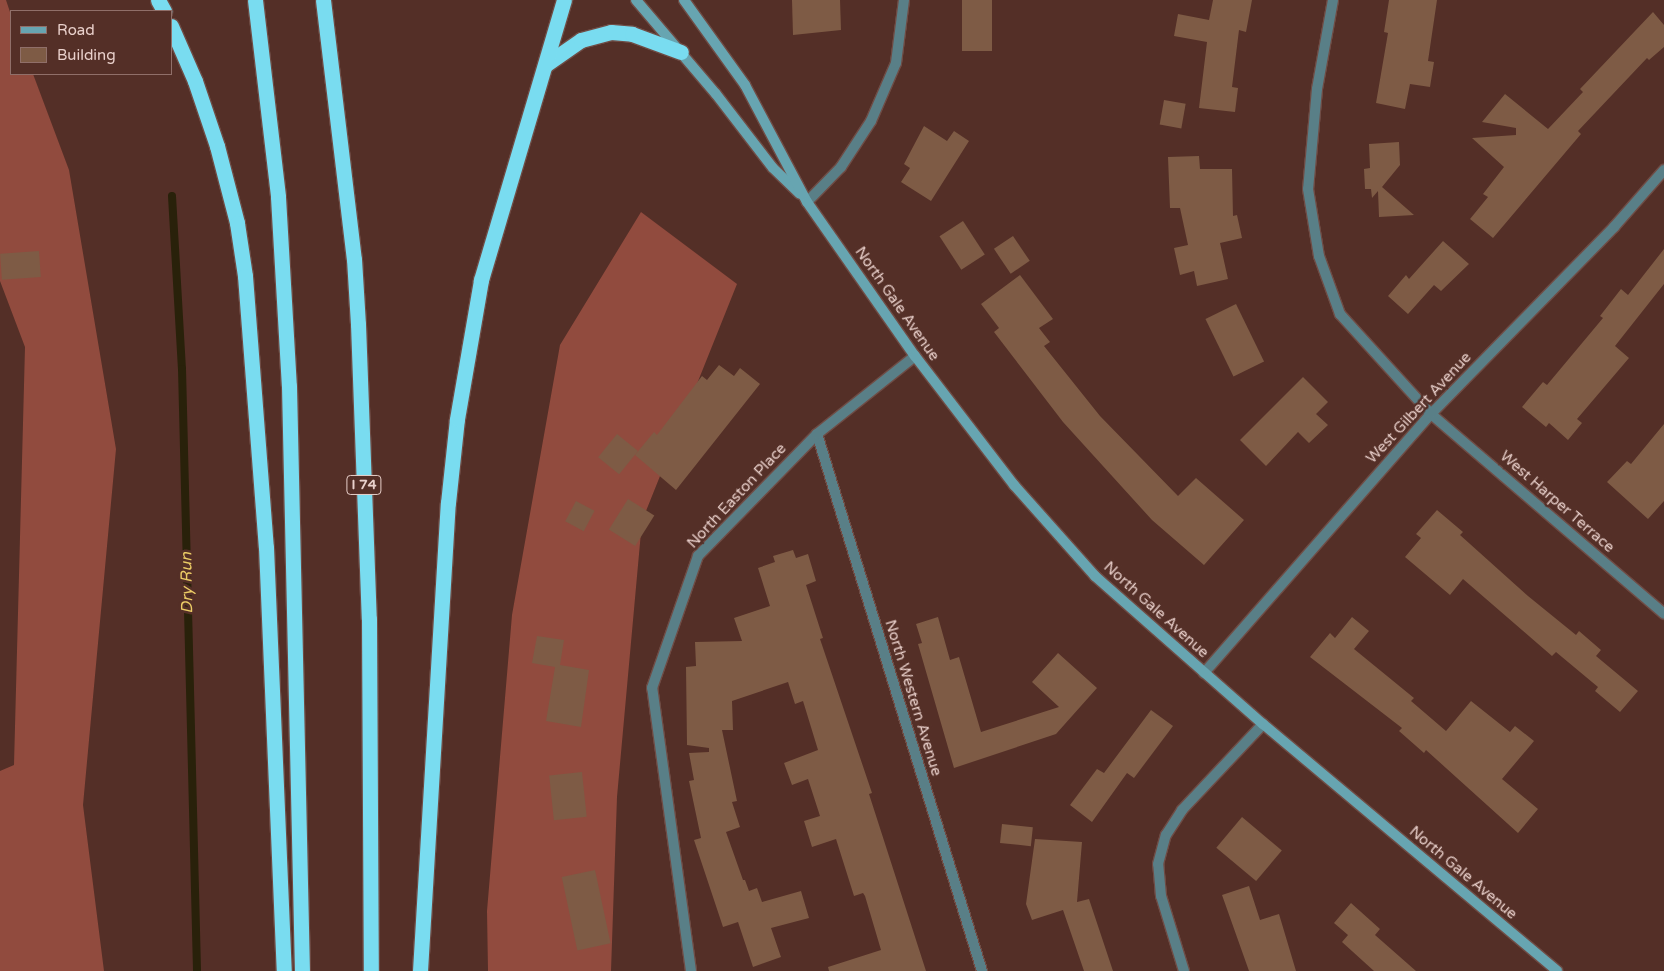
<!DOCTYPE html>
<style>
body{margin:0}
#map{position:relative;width:1664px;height:971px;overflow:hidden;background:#542f27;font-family:"Varela Round",sans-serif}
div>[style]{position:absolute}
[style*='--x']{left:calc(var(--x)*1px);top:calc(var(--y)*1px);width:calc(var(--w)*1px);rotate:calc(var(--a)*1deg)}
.forest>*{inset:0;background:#914b3e}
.stream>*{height:8px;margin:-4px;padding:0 4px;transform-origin:4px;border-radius:4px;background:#29210a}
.building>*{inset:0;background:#7e5b45;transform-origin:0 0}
.roads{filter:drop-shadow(1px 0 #6f4c45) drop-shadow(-1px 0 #6f4c45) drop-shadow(0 1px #6f4c45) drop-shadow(0 -1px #6f4c45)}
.street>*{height:10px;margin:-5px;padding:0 5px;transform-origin:5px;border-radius:5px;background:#597f87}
.secondary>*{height:10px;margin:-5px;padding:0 5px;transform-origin:5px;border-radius:5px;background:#67a5b1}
.highway>*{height:15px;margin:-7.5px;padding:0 7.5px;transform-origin:7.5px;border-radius:7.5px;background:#79dcf0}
span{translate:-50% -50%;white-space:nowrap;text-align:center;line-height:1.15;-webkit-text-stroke:5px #542f27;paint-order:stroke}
.shield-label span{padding:1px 4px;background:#542f27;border:1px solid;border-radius:4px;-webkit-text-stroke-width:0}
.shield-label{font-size:14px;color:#e9d0cb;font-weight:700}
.street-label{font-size:15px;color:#e9d0cb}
.water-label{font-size:16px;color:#eccc66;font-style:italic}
.legend{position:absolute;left:10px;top:10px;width:162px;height:65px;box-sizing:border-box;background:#542f27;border:1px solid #906f69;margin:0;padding:6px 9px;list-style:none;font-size:15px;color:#e9d0cb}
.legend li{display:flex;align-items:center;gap:10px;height:25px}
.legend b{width:25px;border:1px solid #906f69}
</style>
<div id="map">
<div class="forest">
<i style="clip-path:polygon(0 0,6px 0,11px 15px,11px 74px,33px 74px,69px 170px,116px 449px,83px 805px,104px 971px,0 971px,0 771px,14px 765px,25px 347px,0 281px)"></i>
<i style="clip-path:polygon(641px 212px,737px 284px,642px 521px,617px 797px,611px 971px,488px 971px,487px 911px,512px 615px,560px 345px)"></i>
</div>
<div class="stream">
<i style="--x:172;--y:196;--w:173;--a:86.7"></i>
<i style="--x:182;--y:369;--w:602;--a:88.57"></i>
</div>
<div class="building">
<i style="clip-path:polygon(792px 0,840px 0,841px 30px,793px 35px)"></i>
<i style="left:962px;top:0;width:30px;height:51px"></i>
<i style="clip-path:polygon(1213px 0,1252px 0,1246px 32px,1239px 30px,1232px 87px,1238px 88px,1235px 112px,1199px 108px,1207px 42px,1174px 36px,1178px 14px,1209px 20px)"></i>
<i style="clip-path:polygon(1389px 0,1437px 0,1428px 61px,1434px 62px,1430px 87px,1410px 84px,1405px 109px,1376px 103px,1388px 33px,1384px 32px)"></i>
<i style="clip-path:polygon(1653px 12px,1664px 25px,1664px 47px,1649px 60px,1647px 58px,1578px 131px,1581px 134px,1493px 238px,1470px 219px,1488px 197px,1483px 194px,1504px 167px,1472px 138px,1516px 135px,1516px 128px,1482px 122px,1505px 94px,1548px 129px,1583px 92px,1580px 89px)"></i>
<i style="left:1164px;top:100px;width:22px;height:25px;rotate:10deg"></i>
<i style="clip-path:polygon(924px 126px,947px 141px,954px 131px,969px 141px,931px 201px,901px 182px,910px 168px,904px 164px)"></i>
<i style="clip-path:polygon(1399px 142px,1400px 165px,1382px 187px,1414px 215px,1379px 217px,1378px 191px,1372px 198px,1371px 189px,1365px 189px,1364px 169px,1370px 168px,1369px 144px)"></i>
<i style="clip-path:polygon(1199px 156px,1200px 169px,1232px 169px,1233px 216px,1237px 215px,1242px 238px,1220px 243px,1228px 279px,1197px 286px,1194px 271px,1180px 275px,1174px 248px,1188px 245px,1180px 208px,1170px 208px,1168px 157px)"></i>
<i style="left:963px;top:221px;width:40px;height:28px;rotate:57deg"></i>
<i style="left:1013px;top:236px;width:30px;height:23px;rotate:56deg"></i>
<i style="clip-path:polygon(1443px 241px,1469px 264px,1441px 291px,1434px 285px,1408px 314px,1388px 296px,1406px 275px,1409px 279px)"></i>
<i style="clip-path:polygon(1664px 249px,1664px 284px,1615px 346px,1629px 358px,1577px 419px,1582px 423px,1568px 440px,1549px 423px,1546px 427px,1522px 407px,1543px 382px,1547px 385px,1603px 318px,1600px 316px,1621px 289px,1628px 295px)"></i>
<i style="left:39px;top:251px;width:26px;height:39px;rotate:86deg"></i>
<i style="clip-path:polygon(1020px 275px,1053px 319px,1039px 328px,1050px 342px,1044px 346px,1100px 416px,1178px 496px,1196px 478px,1244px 520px,1204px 565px,1152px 520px,1063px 422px,994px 332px,999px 328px,981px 304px)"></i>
<i style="left:1236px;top:304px;width:64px;height:34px;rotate:64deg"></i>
<i style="clip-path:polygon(719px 365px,734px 376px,740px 368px,760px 384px,676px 490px,635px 455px,654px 432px,657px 435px,702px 376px,707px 380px)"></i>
<i style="clip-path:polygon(1303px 377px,1328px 402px,1316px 414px,1328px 425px,1309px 443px,1298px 432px,1266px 466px,1240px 440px)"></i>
<i style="clip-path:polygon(1664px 424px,1664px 501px,1648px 519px,1607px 482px,1627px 461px,1631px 464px)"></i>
<i style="left:617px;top:434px;width:27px;height:30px;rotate:39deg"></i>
<i style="left:628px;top:499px;width:31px;height:36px;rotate:32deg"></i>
<i style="left:576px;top:501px;width:21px;height:23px;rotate:28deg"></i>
<i style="clip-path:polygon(1437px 510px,1463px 532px,1460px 535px,1528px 596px,1576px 635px,1579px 631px,1601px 650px,1596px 656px,1638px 691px,1620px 712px,1595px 691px,1598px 687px,1556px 652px,1552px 656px,1463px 579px,1450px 595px,1405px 557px,1421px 538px,1416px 534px)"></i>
<i style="clip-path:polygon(793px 550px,796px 558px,808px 554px,816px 581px,806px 585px,823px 638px,820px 639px,872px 793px,869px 794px,926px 971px,829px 971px,828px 967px,881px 950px,865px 896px,863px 893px,854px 896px,836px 839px,812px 847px,804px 821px,820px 816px,808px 779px,792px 785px,784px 763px,818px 750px,803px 701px,795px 704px,788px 682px,732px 701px,733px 730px,722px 730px,737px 801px,732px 802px,740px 827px,726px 832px,743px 880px,745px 880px,749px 891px,757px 888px,762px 902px,801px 891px,809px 918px,771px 928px,781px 957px,753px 967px,738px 922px,723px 927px,694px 840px,701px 838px,689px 781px,694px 780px,689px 753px,709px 752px,709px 748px,687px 745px,686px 667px,696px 666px,695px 642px,742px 641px,734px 618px,770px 606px,758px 568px,775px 562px,773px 556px)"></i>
<i style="clip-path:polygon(938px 617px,950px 660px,959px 657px,981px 732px,1059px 707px,1032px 682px,1058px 653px,1097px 688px,1056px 734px,954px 768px,918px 644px,922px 643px,916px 624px)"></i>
<i style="clip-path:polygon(1352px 617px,1369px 631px,1354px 649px,1414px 698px,1411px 701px,1446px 731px,1471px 701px,1510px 732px,1515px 726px,1534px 741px,1502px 779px,1538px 809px,1518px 833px,1426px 750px,1424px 753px,1399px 731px,1402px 728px,1310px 657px,1330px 633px,1335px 638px)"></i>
<i style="clip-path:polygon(537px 636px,564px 640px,560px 665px,589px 670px,581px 727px,546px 721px,555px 667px,532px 663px)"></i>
<i style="clip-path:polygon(1151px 710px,1173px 726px,1134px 778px,1127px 773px,1092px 822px,1070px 805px,1097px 769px,1104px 773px)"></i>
<i style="left:582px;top:772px;width:45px;height:33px;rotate:84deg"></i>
<i style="left:1242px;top:817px;width:52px;height:40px;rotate:40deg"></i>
<i style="left:1002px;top:824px;width:31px;height:19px;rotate:6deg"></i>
<i style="clip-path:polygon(1035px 839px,1082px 842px,1077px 902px,1089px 899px,1113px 971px,1084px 971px,1063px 910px,1032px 920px,1026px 904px)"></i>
<i style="left:595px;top:870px;width:75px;height:34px;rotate:78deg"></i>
<i style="clip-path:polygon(1249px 886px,1260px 920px,1279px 914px,1296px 971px,1249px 971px,1222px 895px)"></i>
<i style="clip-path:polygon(1351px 903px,1380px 929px,1375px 935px,1416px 971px,1374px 971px,1342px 942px,1348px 935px,1334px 923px)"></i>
</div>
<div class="roads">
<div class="street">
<i style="--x:1333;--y:0;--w:90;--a:100.2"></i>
<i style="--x:1317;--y:89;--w:100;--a:95.1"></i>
<i style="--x:1308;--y:189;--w:68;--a:80.7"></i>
<i style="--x:1319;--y:256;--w:62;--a:70.1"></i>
<i style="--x:1340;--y:314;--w:135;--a:47.7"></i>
<i style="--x:1431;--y:414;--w:307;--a:40.6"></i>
<i style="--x:807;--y:202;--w:49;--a:-45.8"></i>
<i style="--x:841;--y:167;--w:55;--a:-56.9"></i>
<i style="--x:871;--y:121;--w:63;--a:-66.7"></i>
<i style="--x:896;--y:63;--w:64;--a:-82.8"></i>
<i style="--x:817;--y:434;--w:562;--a:72.92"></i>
<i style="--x:1204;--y:673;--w:344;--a:-48.8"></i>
<i style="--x:1431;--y:414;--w:262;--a:-45.6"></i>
<i style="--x:1614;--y:227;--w:76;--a:-48.7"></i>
<i style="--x:691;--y:971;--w:286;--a:-97.8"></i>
<i style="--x:652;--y:688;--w:140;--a:-70.8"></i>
<i style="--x:698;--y:556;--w:170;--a:-45.7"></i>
<i style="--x:817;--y:434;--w:125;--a:-38.5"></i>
<i style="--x:1184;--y:971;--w:78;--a:-107"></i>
<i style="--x:1161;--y:896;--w:32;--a:-95"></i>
<i style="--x:1158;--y:864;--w:30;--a:-75"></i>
<i style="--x:1166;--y:835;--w:30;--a:-57"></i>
<i style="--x:1182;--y:810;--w:118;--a:-46.7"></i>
</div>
<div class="secondary">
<i style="--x:636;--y:0;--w:123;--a:49.6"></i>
<i style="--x:716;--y:94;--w:93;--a:52.4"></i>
<i style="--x:773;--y:168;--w:37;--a:44"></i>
<i style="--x:684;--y:0;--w:105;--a:54.3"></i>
<i style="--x:745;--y:85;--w:132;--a:62.1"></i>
<i style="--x:807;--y:202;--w:188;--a:55"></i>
<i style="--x:915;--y:356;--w:163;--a:52.5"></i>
<i style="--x:1014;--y:485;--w:122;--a:48.3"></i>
<i style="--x:1095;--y:576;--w:224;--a:41.4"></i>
<i style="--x:1263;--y:724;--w:384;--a:40"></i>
</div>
<div class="highway">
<i style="--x:158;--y:0;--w:13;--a:61"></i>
<i style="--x:255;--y:0;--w:198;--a:83.3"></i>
<i style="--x:278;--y:197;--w:189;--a:86.7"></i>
<i style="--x:289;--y:386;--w:585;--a:88.73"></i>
<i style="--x:323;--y:0;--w:261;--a:83.2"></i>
<i style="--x:354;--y:259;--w:65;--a:86.5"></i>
<i style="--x:358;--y:324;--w:295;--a:87.9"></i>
<i style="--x:369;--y:619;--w:352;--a:89.7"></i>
<i style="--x:171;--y:26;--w:60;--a:66.4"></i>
<i style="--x:195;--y:81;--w:69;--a:71.3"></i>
<i style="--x:217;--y:146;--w:80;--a:75.4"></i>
<i style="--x:237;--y:223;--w:54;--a:81.4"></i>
<i style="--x:245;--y:276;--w:272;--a:85.6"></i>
<i style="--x:266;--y:547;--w:424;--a:87.6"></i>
<i style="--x:545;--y:65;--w:44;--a:-34.8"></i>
<i style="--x:581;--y:40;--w:31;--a:-15"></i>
<i style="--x:611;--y:32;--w:21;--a:5"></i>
<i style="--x:632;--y:34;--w:52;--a:20.2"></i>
<i style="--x:420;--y:971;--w:469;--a:-86.6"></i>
<i style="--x:448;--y:503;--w:84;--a:-83.9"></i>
<i style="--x:457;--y:419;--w:141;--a:-80.2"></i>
<i style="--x:481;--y:280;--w:292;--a:-73.5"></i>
</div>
</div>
<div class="shield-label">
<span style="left:364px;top:485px">I 74</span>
</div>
<div class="street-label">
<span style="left:897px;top:304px;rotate:55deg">North Gale Avenue</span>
<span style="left:1419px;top:408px;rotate:-47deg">West Gilbert Avenue</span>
<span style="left:737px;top:496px;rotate:-47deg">North Easton Place</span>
<span style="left:1557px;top:502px;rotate:41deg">West Harper Terrace</span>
<span style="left:1156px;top:610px;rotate:42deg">North Gale Avenue</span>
<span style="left:913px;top:698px;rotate:73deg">North Western Avenue</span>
<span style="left:1463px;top:873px;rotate:40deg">North Gale Avenue</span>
</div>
<div class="water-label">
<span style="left:187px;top:583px;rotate:-91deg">Dry Run</span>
</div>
<ul class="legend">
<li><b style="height:6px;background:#67a5b1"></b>Road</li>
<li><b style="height:14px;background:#7e5b45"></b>Building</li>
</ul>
</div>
